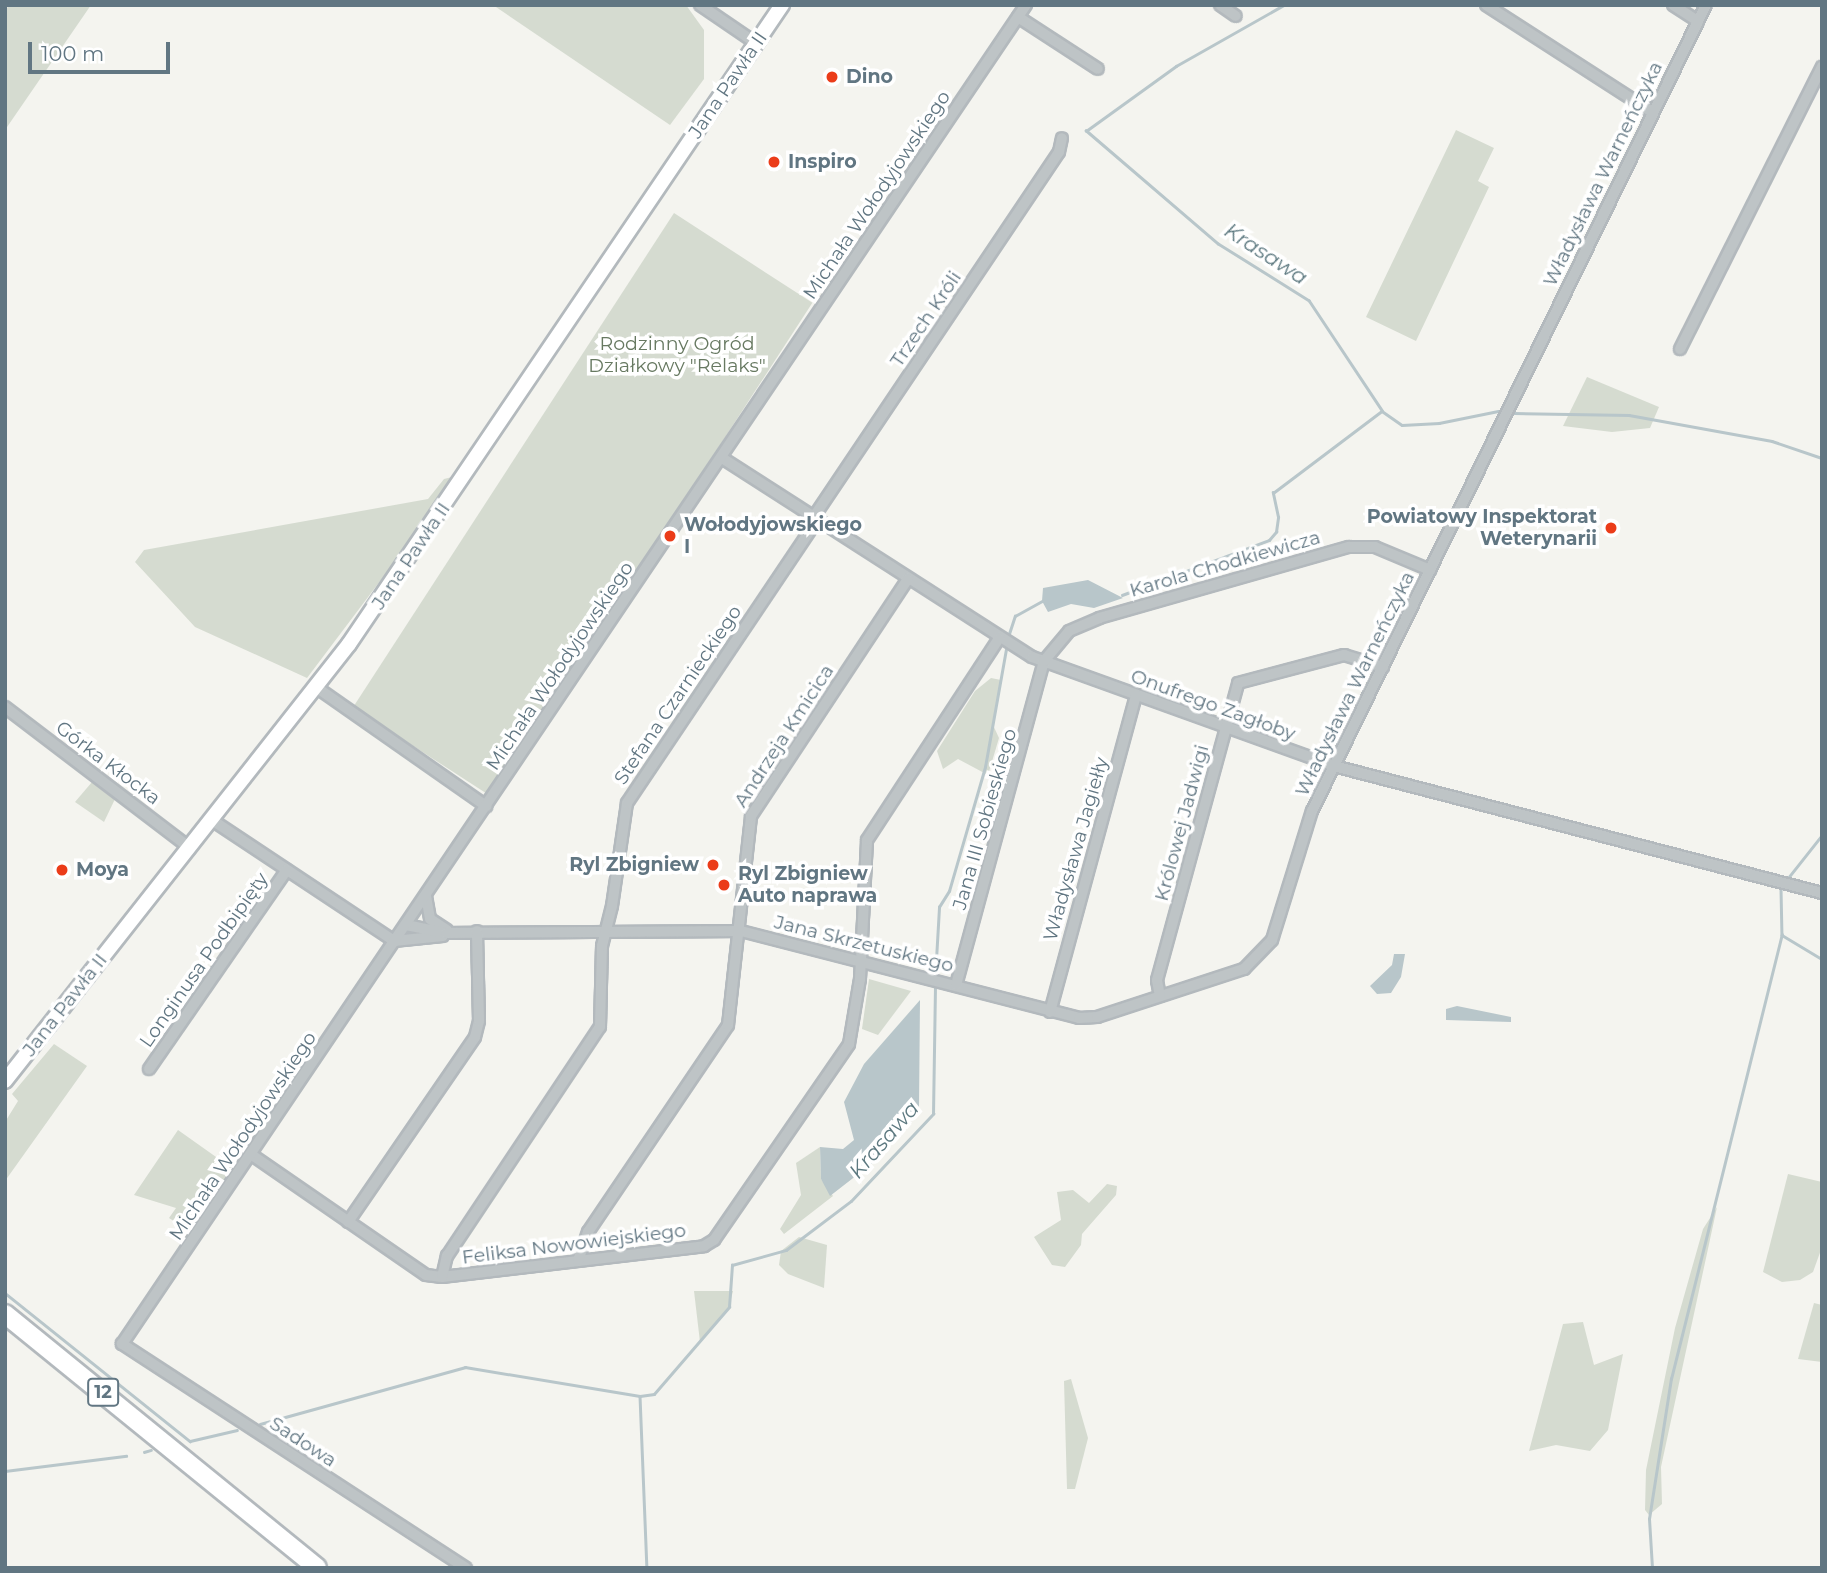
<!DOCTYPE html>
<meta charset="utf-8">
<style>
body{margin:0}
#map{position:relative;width:1827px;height:1573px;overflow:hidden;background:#f4f4ef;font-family:Montserrat,sans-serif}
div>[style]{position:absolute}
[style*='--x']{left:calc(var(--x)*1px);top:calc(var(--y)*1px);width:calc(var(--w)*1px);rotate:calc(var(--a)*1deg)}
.green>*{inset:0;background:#d5dbd0;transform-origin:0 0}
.water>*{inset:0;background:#b8c6ca}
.stream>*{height:2.5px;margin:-1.25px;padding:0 1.25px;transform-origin:1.25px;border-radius:1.25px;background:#b8c6ca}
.roads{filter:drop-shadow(2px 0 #b3b9bd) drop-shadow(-2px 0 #b3b9bd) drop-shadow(0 2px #b3b9bd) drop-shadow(0 -2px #b3b9bd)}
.street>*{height:10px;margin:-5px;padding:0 5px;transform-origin:5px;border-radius:5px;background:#bec4c6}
.secondary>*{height:14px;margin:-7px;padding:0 7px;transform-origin:7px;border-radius:7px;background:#fff}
.highway>*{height:18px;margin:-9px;padding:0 9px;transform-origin:9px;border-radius:9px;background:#fff}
.dots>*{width:19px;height:19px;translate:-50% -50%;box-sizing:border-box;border:4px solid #fff;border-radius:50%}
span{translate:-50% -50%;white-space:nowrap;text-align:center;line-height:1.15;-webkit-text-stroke:7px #fff;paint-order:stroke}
.shield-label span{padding:2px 5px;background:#fff;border:2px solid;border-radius:5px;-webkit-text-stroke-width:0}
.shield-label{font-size:18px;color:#617682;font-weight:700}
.poi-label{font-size:19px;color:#617682;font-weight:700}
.left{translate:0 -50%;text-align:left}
.right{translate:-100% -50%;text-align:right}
.street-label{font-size:19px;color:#617682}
.park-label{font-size:19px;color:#677961}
.water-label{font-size:21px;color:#5d7980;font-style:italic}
.frame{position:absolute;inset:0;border:7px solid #617682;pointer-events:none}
.scale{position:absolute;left:28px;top:42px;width:142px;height:32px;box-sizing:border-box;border:4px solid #617682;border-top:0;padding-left:9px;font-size:21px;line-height:24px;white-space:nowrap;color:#617682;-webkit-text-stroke:5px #fff;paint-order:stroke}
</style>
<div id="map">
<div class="green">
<i style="clip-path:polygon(9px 5px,91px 5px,5px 130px,5px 11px)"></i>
<i style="clip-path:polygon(493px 5px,686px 5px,704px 30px,704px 79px,670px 125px)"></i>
<i style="clip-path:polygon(1456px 130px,1494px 148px,1478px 181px,1489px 187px,1416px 341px,1366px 317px)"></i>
<i style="left:674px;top:213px;width:165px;height:589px;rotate:33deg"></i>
<i style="clip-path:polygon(1587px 377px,1659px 407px,1650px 428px,1612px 432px,1563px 426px)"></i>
<i style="clip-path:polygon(460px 475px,307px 678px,195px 627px,135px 562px,144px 550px,428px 499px,444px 479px)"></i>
<i style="clip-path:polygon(991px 678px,1001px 680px,993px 725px,999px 738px,988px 775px,958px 759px,943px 769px,937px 751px,975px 691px)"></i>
<i style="clip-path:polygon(92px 782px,115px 799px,104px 822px,75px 802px)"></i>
<i style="clip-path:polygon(869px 979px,911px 991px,878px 1035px,862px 1029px)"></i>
<i style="clip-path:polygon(54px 1044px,87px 1066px,5px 1181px,5px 1122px,18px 1101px,12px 1094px)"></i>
<i style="clip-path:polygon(178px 1130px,233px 1169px,191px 1232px,169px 1218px,176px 1208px,134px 1195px)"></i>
<i style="clip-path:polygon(820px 1147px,821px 1179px,833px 1196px,784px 1234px,780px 1229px,801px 1195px,796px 1163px)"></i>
<i style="clip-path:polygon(1788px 1174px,1822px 1182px,1822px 1247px,1813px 1272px,1800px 1280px,1782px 1282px,1763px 1272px)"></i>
<i style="clip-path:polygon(1107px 1184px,1117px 1186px,1116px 1195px,1082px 1234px,1081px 1245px,1065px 1267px,1052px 1265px,1034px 1237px,1061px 1220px,1057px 1192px,1073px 1190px,1089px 1203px)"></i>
<i style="clip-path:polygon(1717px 1207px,1661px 1467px,1662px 1504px,1649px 1515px,1645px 1510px,1646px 1470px,1675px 1328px,1703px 1229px)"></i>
<i style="clip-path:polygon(799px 1237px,827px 1245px,824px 1288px,788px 1274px,779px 1265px,781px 1251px)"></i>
<i style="clip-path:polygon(694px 1291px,733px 1291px,729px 1307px,700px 1342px)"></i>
<i style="clip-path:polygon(1814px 1303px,1822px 1305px,1822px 1362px,1798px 1359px)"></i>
<i style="clip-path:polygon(1583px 1322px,1594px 1365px,1623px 1354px,1608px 1430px,1590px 1451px,1556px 1445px,1529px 1451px,1563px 1324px)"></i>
<i style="clip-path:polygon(1071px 1379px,1088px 1438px,1075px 1489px,1067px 1489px,1064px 1381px)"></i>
</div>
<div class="water">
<i style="clip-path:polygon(1088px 580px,1123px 598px,1094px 608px,1071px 604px,1048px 612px,1042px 601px,1043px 588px)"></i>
<i style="clip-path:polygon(1394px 954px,1405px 954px,1401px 977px,1391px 993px,1377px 994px,1370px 986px,1392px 965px)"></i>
<i style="clip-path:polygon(920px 1000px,919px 1108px,875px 1161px,830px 1196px,821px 1179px,820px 1147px,843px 1149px,854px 1140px,844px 1102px,864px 1064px)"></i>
<i style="clip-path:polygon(1457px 1006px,1511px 1017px,1511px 1022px,1446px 1020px,1446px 1009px)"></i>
</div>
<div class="stream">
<i style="--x:1382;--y:411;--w:24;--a:35"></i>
<i style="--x:1402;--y:425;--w:37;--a:-3"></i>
<i style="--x:1439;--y:423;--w:60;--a:-11.5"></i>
<i style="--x:1514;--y:413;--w:115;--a:1"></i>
<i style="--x:1629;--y:415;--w:145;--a:10.3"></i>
<i style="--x:1772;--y:441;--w:53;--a:18.8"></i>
<i style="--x:1122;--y:595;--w:157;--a:-20.5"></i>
<i style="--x:1269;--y:540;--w:11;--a:-49"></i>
<i style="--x:1276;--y:532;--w:15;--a:-82"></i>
<i style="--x:1278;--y:517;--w:25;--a:-102"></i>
<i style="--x:1273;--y:493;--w:136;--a:-37"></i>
<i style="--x:1382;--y:411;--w:132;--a:-123.6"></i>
<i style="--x:1309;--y:301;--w:107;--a:-147.9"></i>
<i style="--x:1218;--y:244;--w:174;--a:-139.4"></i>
<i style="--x:1086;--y:131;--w:111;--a:-35.8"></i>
<i style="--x:1176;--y:66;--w:124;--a:-29.5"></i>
<i style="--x:1008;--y:637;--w:22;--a:-72"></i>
<i style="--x:1015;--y:616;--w:31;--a:-29"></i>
<i style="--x:1788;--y:878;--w:55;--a:-51.7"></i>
<i style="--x:1781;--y:889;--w:46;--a:88.8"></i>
<i style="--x:1782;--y:935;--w:47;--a:31"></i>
<i style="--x:935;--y:977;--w:70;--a:-86.7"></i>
<i style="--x:939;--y:907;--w:19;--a:-58"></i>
<i style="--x:949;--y:891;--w:129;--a:-73.8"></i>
<i style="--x:985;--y:767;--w:125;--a:-79.9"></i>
<i style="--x:5;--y:1293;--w:237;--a:38.7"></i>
<i style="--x:190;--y:1441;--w:48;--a:-13.2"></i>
<i style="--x:640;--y:1396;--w:172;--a:87.7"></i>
<i style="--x:260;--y:1424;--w:213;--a:-15.5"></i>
<i style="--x:465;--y:1367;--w:177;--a:9.4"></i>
<i style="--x:640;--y:1396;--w:14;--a:-8"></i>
<i style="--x:654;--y:1394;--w:115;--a:-49.2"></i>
<i style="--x:729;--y:1307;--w:42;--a:-85.9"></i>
<i style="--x:732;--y:1265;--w:56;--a:-15.5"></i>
<i style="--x:786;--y:1250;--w:81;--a:-37"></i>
<i style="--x:851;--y:1201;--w:120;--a:-46.7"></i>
<i style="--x:933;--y:1114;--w:130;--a:-89.1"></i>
<i style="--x:144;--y:1452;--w:7;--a:-16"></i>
<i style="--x:5;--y:1471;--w:122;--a:-7.1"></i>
<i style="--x:1652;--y:1568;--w:49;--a:-93.5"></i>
<i style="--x:1649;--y:1519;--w:142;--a:-81.1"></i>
<i style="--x:1671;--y:1379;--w:458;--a:-76"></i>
</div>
<div class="roads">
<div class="street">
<i style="--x:700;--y:5;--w:68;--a:34.2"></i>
<i style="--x:1220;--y:5;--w:19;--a:35"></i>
<i style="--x:1486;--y:5;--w:197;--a:32.8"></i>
<i style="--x:1673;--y:5;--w:30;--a:33"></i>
<i style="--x:1018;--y:17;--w:95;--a:33"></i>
<i style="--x:1680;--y:349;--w:316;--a:-63.3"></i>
<i style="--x:722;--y:458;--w:368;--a:32.7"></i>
<i style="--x:1032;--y:657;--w:321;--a:19.8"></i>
<i style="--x:1334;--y:766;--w:504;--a:14.59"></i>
<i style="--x:813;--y:518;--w:441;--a:-56.1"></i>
<i style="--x:1059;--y:152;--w:14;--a:-78"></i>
<i style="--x:316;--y:687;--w:208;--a:35"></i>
<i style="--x:5;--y:707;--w:233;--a:37.3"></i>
<i style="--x:212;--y:820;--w:219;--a:33.6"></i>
<i style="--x:394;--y:941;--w:49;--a:-5.8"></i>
<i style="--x:426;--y:896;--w:23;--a:80"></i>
<i style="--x:430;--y:919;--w:20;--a:33"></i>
<i style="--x:406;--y:925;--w:41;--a:11.3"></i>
<i style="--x:446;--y:933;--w:295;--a:-0.4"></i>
<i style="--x:741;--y:931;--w:349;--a:14.4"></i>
<i style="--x:1079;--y:1018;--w:18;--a:-3"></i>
<i style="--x:1097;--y:1017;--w:155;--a:-18.1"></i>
<i style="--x:1244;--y:969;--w:40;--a:-46"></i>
<i style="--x:1272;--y:940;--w:135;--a:-72.8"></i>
<i style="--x:1312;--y:811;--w:897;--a:-63.95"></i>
<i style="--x:956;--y:985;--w:336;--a:-74.8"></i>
<i style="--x:1044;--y:661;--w:39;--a:-50"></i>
<i style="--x:1069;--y:631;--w:33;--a:-23"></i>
<i style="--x:1099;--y:618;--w:260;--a:-15.9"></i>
<i style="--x:1349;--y:547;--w:26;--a:0"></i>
<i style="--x:1375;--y:547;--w:60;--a:22.7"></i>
<i style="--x:1160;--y:996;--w:16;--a:-101"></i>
<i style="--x:1157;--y:980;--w:308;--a:-74.7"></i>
<i style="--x:1238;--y:683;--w:110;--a:-14.8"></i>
<i style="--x:1344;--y:655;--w:41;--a:17.1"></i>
<i style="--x:1050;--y:1012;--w:328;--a:-74.8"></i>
<i style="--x:149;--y:1069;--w:242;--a:-55.3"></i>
<i style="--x:252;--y:1155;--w:211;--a:34.6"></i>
<i style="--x:426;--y:1275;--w:16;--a:7"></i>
<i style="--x:442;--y:1277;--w:264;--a:-6.7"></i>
<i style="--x:704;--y:1246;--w:12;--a:-31"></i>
<i style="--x:714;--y:1240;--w:238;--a:-55.4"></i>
<i style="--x:849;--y:1044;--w:66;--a:-80.4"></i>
<i style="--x:860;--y:979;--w:139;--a:-87.1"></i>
<i style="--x:867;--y:840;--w:241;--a:-56.8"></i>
<i style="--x:348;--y:1222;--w:224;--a:-55.5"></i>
<i style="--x:475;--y:1037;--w:16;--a:-76"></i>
<i style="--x:479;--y:1021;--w:90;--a:-91.3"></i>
<i style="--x:578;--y:1261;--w:31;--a:-71"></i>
<i style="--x:588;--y:1232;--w:250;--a:-55.9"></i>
<i style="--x:728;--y:1025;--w:210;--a:-83.7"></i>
<i style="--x:751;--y:816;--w:284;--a:-56.5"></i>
<i style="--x:442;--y:1277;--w:22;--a:-77"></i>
<i style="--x:447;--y:1256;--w:275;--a:-56.3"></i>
<i style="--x:600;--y:1027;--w:81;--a:-88.6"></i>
<i style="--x:602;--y:946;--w:41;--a:-76"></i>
<i style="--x:612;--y:906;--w:104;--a:-81.7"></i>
<i style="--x:627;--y:803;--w:341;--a:-56.1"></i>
<i style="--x:466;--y:1568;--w:411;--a:-146.9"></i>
<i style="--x:122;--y:1344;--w:1616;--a:-55.98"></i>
</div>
<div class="secondary">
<i style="--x:5;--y:1081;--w:556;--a:-51.79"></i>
<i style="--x:349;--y:644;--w:772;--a:-55.88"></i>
</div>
<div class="highway">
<i style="--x:5;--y:1314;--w:402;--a:39.1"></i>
</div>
</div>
<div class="dots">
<i style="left:832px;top:77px;background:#eb3c19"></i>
<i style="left:774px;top:162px;background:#eb3c19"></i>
<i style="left:1611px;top:528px;background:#eb3c19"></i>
<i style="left:670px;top:536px;background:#eb3c19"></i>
<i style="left:713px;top:865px;background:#eb3c19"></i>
<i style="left:62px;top:870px;background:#eb3c19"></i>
<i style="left:724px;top:885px;background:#eb3c19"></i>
</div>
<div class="shield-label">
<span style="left:103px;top:1392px">12</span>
</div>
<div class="poi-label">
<span class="left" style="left:846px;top:77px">Dino</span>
<span class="left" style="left:788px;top:162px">Inspiro</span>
<span class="right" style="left:1597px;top:528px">Powiatowy Inspektorat<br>Weterynarii</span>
<span class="left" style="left:684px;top:536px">Wołodyjowskiego<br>I</span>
<span class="right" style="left:699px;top:865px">Ryl Zbigniew</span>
<span class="left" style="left:76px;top:870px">Moya</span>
<span class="left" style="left:738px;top:885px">Ryl Zbigniew<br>Auto naprawa</span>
</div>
<div class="street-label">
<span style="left:728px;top:85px;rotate:-56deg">Jana Pawła II</span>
<span style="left:1603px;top:174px;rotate:-64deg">Władysława Warneńczyka</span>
<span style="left:877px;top:195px;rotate:-56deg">Michała Wołodyjowskiego</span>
<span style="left:926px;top:319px;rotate:-56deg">Trzech Króli</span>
<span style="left:411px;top:556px;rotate:-56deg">Jana Pawła II</span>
<span style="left:1225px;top:564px;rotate:-16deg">Karola Chodkiewicza</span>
<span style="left:560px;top:666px;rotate:-56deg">Michała Wołodyjowskiego</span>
<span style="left:1355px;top:684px;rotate:-64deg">Władysława Warneńczyka</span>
<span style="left:678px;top:695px;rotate:-56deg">Stefana Czarnieckiego</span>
<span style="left:1213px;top:705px;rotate:20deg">Onufrego Zagłoby</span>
<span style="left:784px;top:736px;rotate:-57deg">Andrzeja Kmicica</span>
<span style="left:108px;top:763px;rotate:37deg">Górka Kłocka</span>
<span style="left:985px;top:819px;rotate:-74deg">Jana III Sobieskiego</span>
<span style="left:1182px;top:823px;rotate:-75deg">Królowej Jadwigi</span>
<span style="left:1076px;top:849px;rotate:-74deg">Władysława Jagiełły</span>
<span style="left:864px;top:944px;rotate:14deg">Jana Skrzetuskiego</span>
<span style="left:204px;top:960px;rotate:-55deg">Longinusa Podbipięty</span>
<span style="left:65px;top:1005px;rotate:-52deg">Jana Pawła II</span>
<span style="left:243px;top:1136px;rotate:-56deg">Michała Wołodyjowskiego</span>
<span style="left:574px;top:1244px;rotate:-7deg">Feliksa Nowowiejskiego</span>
<span style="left:303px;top:1442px;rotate:33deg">Sadowa</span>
</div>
<div class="park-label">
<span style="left:677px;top:355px">Rodzinny Ogród<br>Działkowy "Relaks"</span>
</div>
<div class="water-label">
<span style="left:1266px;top:254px;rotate:33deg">Krasawa</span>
<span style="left:884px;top:1140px;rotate:-49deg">Krasawa</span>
</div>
<div class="frame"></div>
<div class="scale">100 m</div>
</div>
